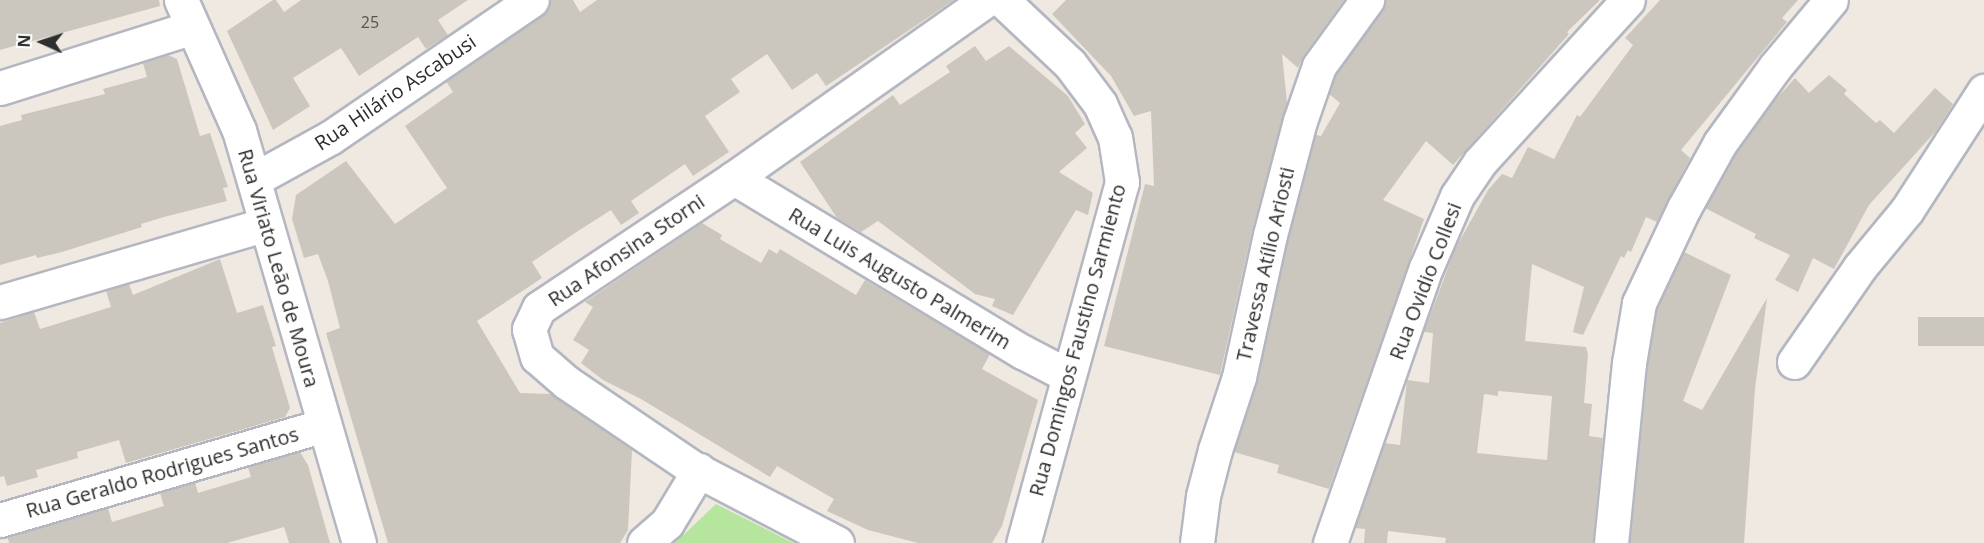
<!DOCTYPE html>
<meta charset="utf-8">
<style>
body{margin:0}
#map{position:relative;width:1984px;height:543px;overflow:hidden;background:#efe9e1;font-family:"Open Sans",sans-serif}
div>[style]{position:absolute}
[style*='--x']{left:calc(var(--x)*1px);top:calc(var(--y)*1px);width:calc(var(--w)*1px);rotate:calc(var(--a)*1deg)}
.green>*{inset:0;background:#b6e59e}
.building>*{inset:0;background:#cbc7bf;transform-origin:0 0}
.roads{filter:drop-shadow(2px 0 #b4b7c1) drop-shadow(-2px 0 #b4b7c1) drop-shadow(0 2px #b4b7c1) drop-shadow(0 -2px #b4b7c1)}
.minor>*{height:33px;margin:-16.5px;padding:0 16.5px;transform-origin:16.5px;border-radius:16.5px;background:#fff}
span{translate:-50% -50%;white-space:nowrap;text-align:center;line-height:1.15;-webkit-text-stroke:5px #fff;paint-order:stroke}
.number-label{font-size:16px;color:#555452}
.number-label span{-webkit-text-stroke-width:0}
.street-label{font-size:20px;color:#2e2e2e}
.north{position:absolute;left:12px;top:12px;width:60px;height:60px;-webkit-text-stroke:4px #fff;paint-order:stroke;rotate:273deg;font-size:16px;font-weight:700;line-height:24px;text-align:center;color:#2e2e2e}
.north::after{content:'';display:block;margin:auto;width:21px;height:27px;background:#2e2e2e;clip-path:polygon(50% 0,100% 100%,50% 72%,0 100%)}
</style>
<div id="map">
<div class="green">
<i style="clip-path:polygon(716px 504px,793px 543px,675px 543px)"></i>
</div>
<div class="building">
<i style="clip-path:polygon(0 0,159px 0,160px 6px,0 50px)"></i>
<i style="clip-path:polygon(273px 0,276px 0,284px 12px,301px 0,468px 0,438px 20px,448px 35px,426px 49px,418px 37px,359px 76px,341px 48px,293px 78px,310px 106px,273px 130px,227px 31px)"></i>
<i style="clip-path:polygon(551px 0,573px 0,580px 12px,597px 0,954px 0,826px 86px,817px 73px,792px 90px,767px 54px,731px 79px,740px 92px,705px 116px,729px 152px,693px 176px,685px 164px,631px 201px,639px 213px,621px 225px,611px 210px,578px 231px,532px 262px,542px 278px,477px 321px,520px 393px,551px 394px,632px 450px,628px 530px,620px 543px,388px 543px,326px 333px,340px 328px,328px 281px,318px 254px,304px 258px,292px 219px,296px 195px,346px 161px,395px 224px,447px 188px,405px 126px,453px 92px,446px 81px,543px 15px,549px 9px)"></i>
<i style="clip-path:polygon(1066px 0,1344px 0,1304px 55px,1298px 68px,1282px 54px,1287px 103px,1252px 231px,1220px 375px,1104px 346px,1145px 184px,1154px 186px,1151px 111px,1134px 116px,1111px 76px,1052px 14px)"></i>
<i style="clip-path:polygon(1385px 0,1600px 0,1567px 32px,1569px 34px,1453px 165px,1426px 141px,1383px 200px,1424px 219px,1329px 489px,1277px 473px,1279px 465px,1234px 452px,1257px 381px,1288px 239px,1316px 135px,1321px 136px,1340px 103px,1329px 94px,1336px 75px,1382px 11px)"></i>
<i style="clip-path:polygon(evenodd,1660px 0,1798px 0,1782px 18px,1787px 22px,1681px 150px,1690px 158px,1657px 222px,1646px 217px,1631px 252px,1628px 250px,1624px 258px,1621px 256px,1583px 335px,1573px 332px,1584px 287px,1532px 264px,1525px 341px,1586px 347px,1588px 354px,1584px 403px,1592px 404px,1589px 436px,1603px 438px,1593px 543px,1445px 543px,1446px 538px,1388px 531px,1387px 543px,1364px 543px,1365px 529px,1355px 528px,1385px 443px,1400px 445px,1407px 380px,1429px 383px,1433px 333px,1424px 332px,1455px 249px,1488px 190px,1502px 174px,1512px 178px,1528px 147px,1554px 159px,1577px 115px,1580px 117px,1633px 45px,1625px 38px,1660px 0,1498px 391px,1552px 396px,1547px 460px,1477px 453px,1484px 394px,1498px 396px,1498px 391px)"></i>
<i style="clip-path:polygon(975px 46px,986px 61px,1009px 46px,1068px 96px,1085px 124px,1075px 133px,1087px 148px,1059px 172px,1093px 193px,1088px 215px,1076px 210px,1013px 315px,992px 306px,995px 299px,975px 294px,878px 221px,861px 232px,837px 218px,800px 162px,893px 95px,900px 105px,950px 72px,946px 66px)"></i>
<i style="clip-path:polygon(168px 55px,177px 59px,200px 136px,210px 133px,228px 187px,223px 188px,227px 201px,164px 217px,141px 224px,142px 227px,62px 252px,37px 258px,36px 255px,0 265px,0 126px,22px 120px,21px 115px,105px 94px,103px 89px,147px 77px,143px 63px)"></i>
<i style="clip-path:polygon(1829px 75px,1847px 90px,1844px 94px,1876px 123px,1880px 120px,1894px 133px,1935px 88px,1953px 104px,1936px 131px,1869px 205px,1834px 269px,1813px 258px,1798px 292px,1775px 280px,1790px 255px,1754px 238px,1756px 234px,1705px 208px,1736px 153px,1770px 106px,1795px 78px,1809px 93px)"></i>
<i style="clip-path:polygon(702px 223px,722px 235px,720px 239px,761px 263px,769px 249px,777px 254px,780px 249px,856px 295px,865px 280px,990px 354px,982px 369px,1038px 400px,1002px 526px,992px 543px,918px 543px,868px 530px,827px 511px,834px 499px,777px 466px,770px 477px,641px 399px,603px 380px,581px 363px,589px 350px,573px 340px,593px 307px,585px 302px)"></i>
<i style="clip-path:polygon(1684px 252px,1731px 275px,1683px 401px,1702px 410px,1767px 298px,1755px 389px,1744px 543px,1630px 543px,1648px 365px,1657px 309px)"></i>
<i style="clip-path:polygon(220px 259px,237px 313px,263px 305px,276px 346px,272px 347px,290px 408px,285px 417px,126px 463px,119px 440px,77px 452px,78px 458px,36px 470px,38px 477px,7px 486px,4px 476px,0 477px,0 323px,34px 312px,40px 329px,111px 307px,106px 291px,129px 284px,133px 295px)"></i>
<i style="left:1984px;top:317px;width:29px;height:66px;rotate:90deg"></i>
<i style="clip-path:polygon(300px 452px,308px 465px,330px 543px,289px 543px,284px 527px,227px 543px,9px 543px,8px 538px,108px 508px,112px 522px,164px 506px,160px 493px,195px 482px,198px 493px,251px 477px,248px 467px)"></i>
</div>
<div class="roads">
<div class="minor">
<i style="--x:181;--y:0;--w:142;--a:66"></i>
<i style="--x:239;--y:130;--w:430;--a:73.8"></i>
<i style="--x:1002;--y:0;--w:93;--a:43.3"></i>
<i style="--x:1070;--y:64;--w:50;--a:53.1"></i>
<i style="--x:1100;--y:104;--w:36;--a:66"></i>
<i style="--x:1115;--y:137;--w:46;--a:81.2"></i>
<i style="--x:1122;--y:182;--w:374;--a:105.3"></i>
<i style="--x:0;--y:88;--w:202;--a:-17.5"></i>
<i style="--x:734;--y:178;--w:337;--a:31.1"></i>
<i style="--x:1023;--y:352;--w:50;--a:27.6"></i>
<i style="--x:255;--y:179;--w:87;--a:-28.9"></i>
<i style="--x:331;--y:137;--w:243;--a:-34.3"></i>
<i style="--x:0;--y:302;--w:277;--a:-16.3"></i>
<i style="--x:1794;--y:362;--w:116;--a:-55.2"></i>
<i style="--x:1860;--y:267;--w:74;--a:-50.5"></i>
<i style="--x:1907;--y:210;--w:142;--a:-57.1"></i>
<i style="--x:0;--y:520;--w:338;--a:-16.3"></i>
<i style="--x:644;--y:543;--w:30;--a:-41"></i>
<i style="--x:667;--y:523;--w:62;--a:-58.9"></i>
<i style="--x:837;--y:543;--w:162;--a:-152.5"></i>
<i style="--x:693;--y:468;--w:153;--a:-145.9"></i>
<i style="--x:566;--y:382;--w:38;--a:-139"></i>
<i style="--x:537;--y:357;--w:29;--a:-106"></i>
<i style="--x:529;--y:329;--w:23;--a:-65"></i>
<i style="--x:539;--y:308;--w:234;--a:-33.7"></i>
<i style="--x:734;--y:178;--w:309;--a:-35.2"></i>
<i style="--x:1197;--y:543;--w:47;--a:-82.7"></i>
<i style="--x:1203;--y:496;--w:48;--a:-75.4"></i>
<i style="--x:1215;--y:450;--w:77;--a:-71.8"></i>
<i style="--x:1239;--y:377;--w:145;--a:-77.7"></i>
<i style="--x:1270;--y:235;--w:118;--a:-75.3"></i>
<i style="--x:1300;--y:121;--w:58;--a:-70.9"></i>
<i style="--x:1319;--y:66;--w:82;--a:-54"></i>
<i style="--x:1330;--y:543;--w:291;--a:-70.8"></i>
<i style="--x:1426;--y:268;--w:78;--a:-66.7"></i>
<i style="--x:1457;--y:196;--w:41;--a:-55.9"></i>
<i style="--x:1480;--y:162;--w:219;--a:-47.6"></i>
<i style="--x:1611;--y:543;--w:181;--a:-84.3"></i>
<i style="--x:1629;--y:363;--w:61;--a:-80.5"></i>
<i style="--x:1639;--y:303;--w:105;--a:-64.7"></i>
<i style="--x:1684;--y:208;--w:74;--a:-61"></i>
<i style="--x:1720;--y:143;--w:94;--a:-54.1"></i>
<i style="--x:1775;--y:67;--w:87;--a:-50.1"></i>
</div>
</div>
<div class="number-label">
<span style="left:370px;top:22px">25</span>
</div>
<div class="street-label">
<span style="left:395px;top:92px;rotate:-34deg">Rua Hilário Ascabusi</span>
<span style="left:626px;top:250px;rotate:-34deg">Rua Afonsina Storni</span>
<span style="left:1265px;top:264px;rotate:-77deg">Travessa Atílio Ariosti</span>
<span style="left:279px;top:268px;rotate:74deg">Rua Viriato Leão de Moura</span>
<span style="left:900px;top:278px;rotate:31deg">Rua Luis Augusto Palmerim</span>
<span style="left:1425px;top:281px;rotate:-69deg">Rua Ovidio Collesi</span>
<span style="left:1077px;top:340px;rotate:-75deg">Rua Domingos Faustino Sarmiento</span>
<span style="left:162px;top:472px;rotate:-16deg">Rua Geraldo Rodrigues Santos</span>
</div>
<div class="north">N</div>
</div>
